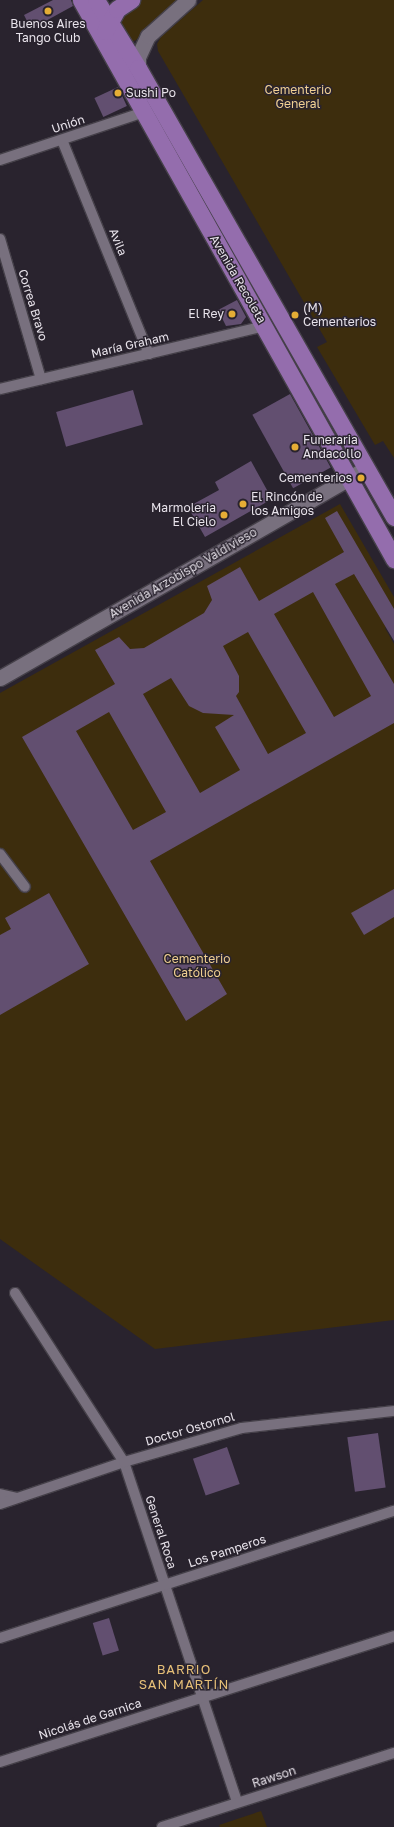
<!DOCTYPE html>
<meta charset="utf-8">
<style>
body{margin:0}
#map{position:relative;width:394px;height:1827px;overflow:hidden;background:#29232e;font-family:"Golos Text",sans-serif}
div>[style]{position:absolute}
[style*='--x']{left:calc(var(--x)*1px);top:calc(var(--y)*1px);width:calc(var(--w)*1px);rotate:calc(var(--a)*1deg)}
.green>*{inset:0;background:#3d2d0d}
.building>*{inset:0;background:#624f70;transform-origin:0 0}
.roads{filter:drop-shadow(1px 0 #454049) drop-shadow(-1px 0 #454049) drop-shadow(0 1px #454049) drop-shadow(0 -1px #454049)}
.minor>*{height:10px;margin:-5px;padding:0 5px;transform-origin:5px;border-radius:5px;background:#78707e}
.secondary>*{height:15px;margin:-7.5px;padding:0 7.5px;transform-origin:7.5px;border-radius:7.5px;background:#78707e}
.primary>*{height:17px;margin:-8.5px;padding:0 8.5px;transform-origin:8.5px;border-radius:8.5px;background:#946dad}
.dots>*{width:11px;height:11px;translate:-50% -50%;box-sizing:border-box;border:2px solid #29232e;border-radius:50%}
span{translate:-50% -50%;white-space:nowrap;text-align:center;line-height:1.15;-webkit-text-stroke:3px #29232e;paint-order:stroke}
.poi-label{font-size:12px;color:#e8e3eb}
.left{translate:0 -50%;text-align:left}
.right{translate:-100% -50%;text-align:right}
.park-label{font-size:12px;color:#f1d092}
.street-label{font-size:12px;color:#e8e3eb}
.neighbourhood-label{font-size:13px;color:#e5be77;letter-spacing:1px}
</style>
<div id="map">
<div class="green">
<i style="clip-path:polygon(142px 0,177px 0,136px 40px,130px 43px,117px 20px)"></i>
<i style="clip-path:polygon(203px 0,394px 0,394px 458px,383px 441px,375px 445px,317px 347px,327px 342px,158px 51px,157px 44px,161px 37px)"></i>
<i style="clip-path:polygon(340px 504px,394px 597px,394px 623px,385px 628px,394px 644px,394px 1320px,155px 1349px,0 1239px,0 693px)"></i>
<i style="clip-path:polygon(261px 1811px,267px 1827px,220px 1827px,219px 1825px)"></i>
</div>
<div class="building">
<i style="clip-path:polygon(53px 0,71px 0,73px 6px,31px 29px,24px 15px)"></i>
<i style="left:118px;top:87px;width:21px;height:26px;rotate:65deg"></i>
<i style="clip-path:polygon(237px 300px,246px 317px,241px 324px,226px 326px,218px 310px)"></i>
<i style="left:133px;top:390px;width:36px;height:80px;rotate:74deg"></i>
<i style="left:290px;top:394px;width:84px;height:43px;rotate:61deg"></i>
<i style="clip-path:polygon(251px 461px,272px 499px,205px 537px,188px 507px,219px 490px,215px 482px)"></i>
<i style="clip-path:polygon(evenodd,337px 511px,394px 609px,394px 641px,354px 574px,335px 584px,394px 684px,394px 723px,150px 861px,227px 994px,186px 1021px,22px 737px,115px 684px,95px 650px,119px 637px,130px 649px,144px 648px,204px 613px,212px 600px,207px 586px,240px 567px,259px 601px,344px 552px,325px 518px,337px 511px,313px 592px,371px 696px,334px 717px,274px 614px,313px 592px,337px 511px,248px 632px,306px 733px,268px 754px,236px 696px,239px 692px,239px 676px,223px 646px,248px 632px,337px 511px,171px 678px,189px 706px,203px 713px,234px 715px,215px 727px,240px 770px,200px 793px,143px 694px,171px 678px,337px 511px,109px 712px,166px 812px,133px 830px,76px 731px,109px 712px)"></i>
<i style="clip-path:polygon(394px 889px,394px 917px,364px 935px,351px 913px)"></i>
<i style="clip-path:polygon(49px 893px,89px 964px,0 1015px,0 935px,11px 929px,5px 918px)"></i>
<i style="left:378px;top:1433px;width:55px;height:31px;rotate:82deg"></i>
<i style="left:227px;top:1447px;width:39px;height:36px;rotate:71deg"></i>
<i style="left:109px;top:1618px;width:34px;height:17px;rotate:73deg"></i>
</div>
<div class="roads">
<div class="minor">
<i style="--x:62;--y:140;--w:231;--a:67.9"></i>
<i style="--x:0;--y:160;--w:152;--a:-18.4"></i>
<i style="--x:0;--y:239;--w:146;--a:73.7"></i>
<i style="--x:0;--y:389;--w:272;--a:-13.4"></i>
<i style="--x:0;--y:854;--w:41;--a:52.9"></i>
<i style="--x:15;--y:1293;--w:201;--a:57.2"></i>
<i style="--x:124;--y:1462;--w:358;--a:71.6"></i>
<i style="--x:0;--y:1494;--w:17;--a:13"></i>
<i style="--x:0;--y:1504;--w:131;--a:-18.7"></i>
<i style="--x:124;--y:1462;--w:123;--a:-16.1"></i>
<i style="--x:242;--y:1428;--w:153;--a:-6.4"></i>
<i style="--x:0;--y:1638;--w:414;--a:-17.9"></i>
<i style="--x:0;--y:1762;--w:414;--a:-17.7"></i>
<i style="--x:162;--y:1827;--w:244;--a:-17.7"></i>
</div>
<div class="secondary">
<i style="--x:138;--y:68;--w:11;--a:-90"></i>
<i style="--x:138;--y:57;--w:23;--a:-65"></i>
<i style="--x:148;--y:36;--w:54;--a:-42"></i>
<i style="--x:0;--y:678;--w:422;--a:-29.8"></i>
</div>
<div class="primary">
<i style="--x:81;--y:0;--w:641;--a:60.75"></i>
<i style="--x:96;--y:0;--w:80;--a:58.3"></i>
<i style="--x:138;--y:68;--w:517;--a:60.31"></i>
<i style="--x:105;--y:31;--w:25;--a:-61"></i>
<i style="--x:117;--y:9;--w:17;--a:-33"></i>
</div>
</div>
<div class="dots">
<i style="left:48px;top:11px;background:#e5ad35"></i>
<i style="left:118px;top:93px;background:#e5ad35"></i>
<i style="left:232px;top:314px;background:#e5ad35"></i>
<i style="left:295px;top:315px;background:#e5ad35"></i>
<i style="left:295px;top:447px;background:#e5ad35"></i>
<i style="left:361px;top:478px;background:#e5ad35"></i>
<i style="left:243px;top:504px;background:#e5ad35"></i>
<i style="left:224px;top:515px;background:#e5ad35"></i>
</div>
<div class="poi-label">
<span style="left:48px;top:31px">Buenos Aires<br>Tango Club</span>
<span class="left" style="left:126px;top:93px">Sushi Po</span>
<span class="left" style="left:303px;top:315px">(M)<br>Cementerios</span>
<span class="right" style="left:224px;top:314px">El Rey</span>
<span class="left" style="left:303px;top:447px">Funeraria<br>Andacollo</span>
<span class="right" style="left:352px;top:478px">Cementerios</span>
<span class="left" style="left:251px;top:504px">El Rincón de<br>los Amigos</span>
<span class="right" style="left:216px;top:515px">Marmoleria<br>El Cielo</span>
</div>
<div class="park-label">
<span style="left:298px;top:97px">Cementerio<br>General</span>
<span style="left:197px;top:966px">Cementerio<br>Católico</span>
</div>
<div class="street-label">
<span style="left:68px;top:124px;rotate:-18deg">Unión</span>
<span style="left:118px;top:242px;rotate:68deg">Avila</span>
<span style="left:238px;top:279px;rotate:60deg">Avenida Recoleta</span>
<span style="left:33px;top:305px;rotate:73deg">Correa Bravo</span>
<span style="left:130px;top:345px;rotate:-13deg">María Graham</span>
<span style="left:183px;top:573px;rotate:-30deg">Avenida Arzobispo Valdivieso</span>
<span style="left:190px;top:1429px;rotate:-16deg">Doctor Ostornol</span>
<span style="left:161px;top:1532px;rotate:72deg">General Roca</span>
<span style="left:227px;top:1551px;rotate:-18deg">Los Pamperos</span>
<span style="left:90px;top:1719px;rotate:-18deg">Nicolás de Garnica</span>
<span style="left:274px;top:1777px;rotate:-18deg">Rawson</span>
</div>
<div class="neighbourhood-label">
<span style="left:184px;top:1677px">BARRIO<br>SAN MARTÍN</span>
</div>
</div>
